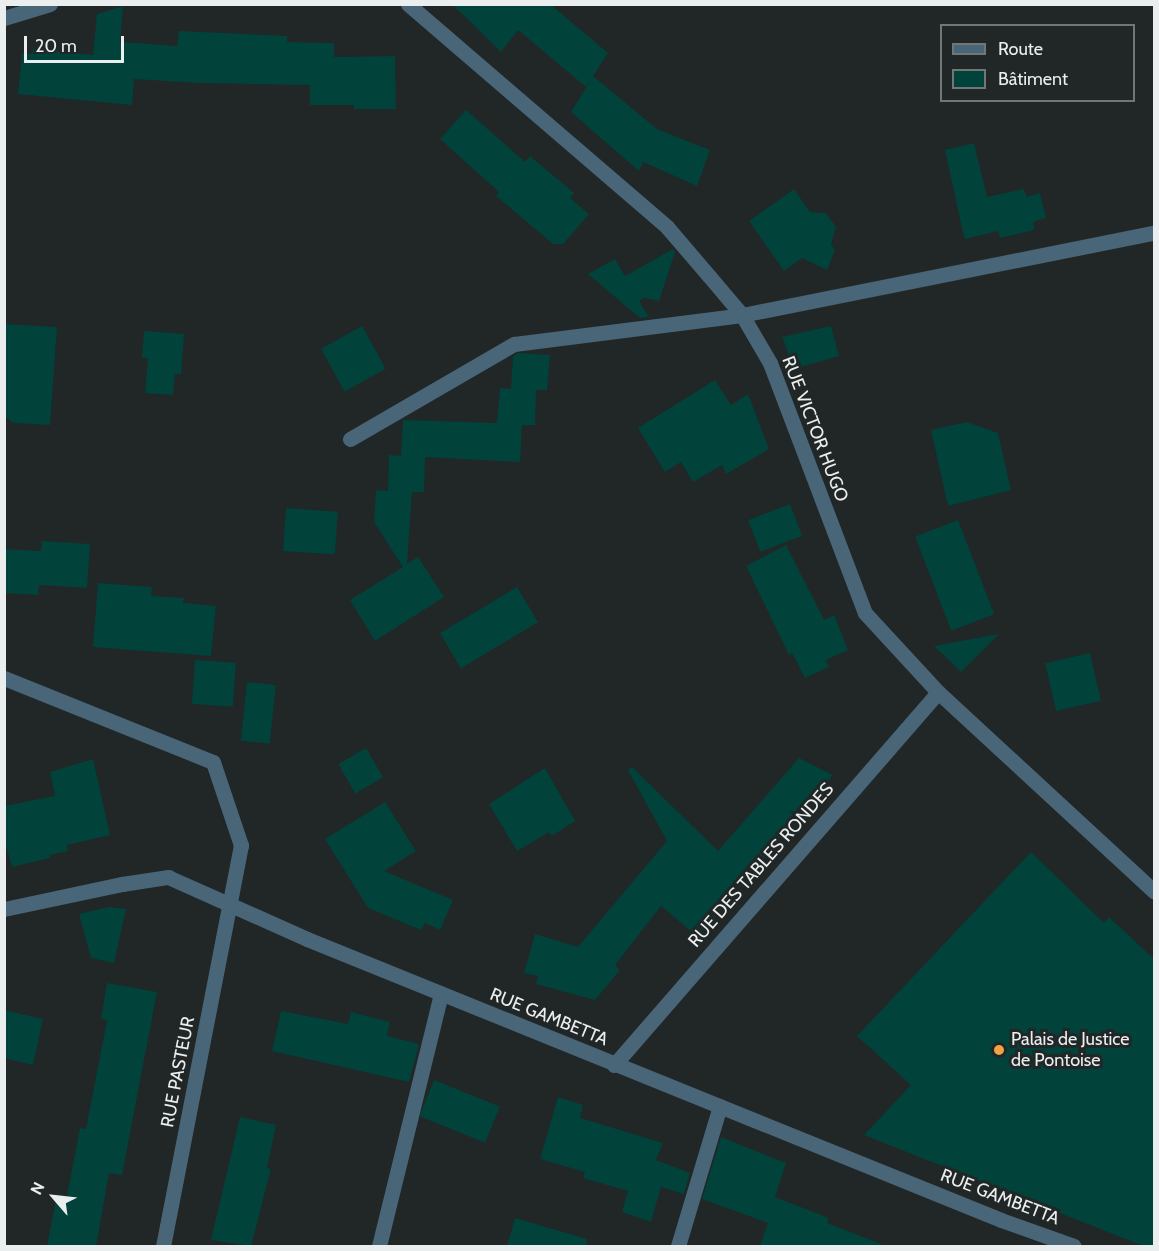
<!DOCTYPE html>
<meta charset="utf-8">
<style>
body{margin:0}
#map{position:relative;width:1159px;height:1251px;overflow:hidden;background:#212627;font-family:Cabin,sans-serif}
div>[style]{position:absolute}
[style*='--x']{left:calc(var(--x)*1px);top:calc(var(--y)*1px);width:calc(var(--w)*1px);rotate:calc(var(--a)*1deg)}
.building>*{inset:0;background:#01423a;transform-origin:0 0}
.minor>*{height:15px;margin:-7.5px;padding:0 7.5px;transform-origin:7.5px;border-radius:7.5px;background:#496578}
.dots>*{width:16px;height:16px;translate:-50% -50%;box-sizing:border-box;border:3px solid #212627;border-radius:50%}
span{translate:-50% -50%;white-space:nowrap;text-align:center;line-height:1.15;-webkit-text-stroke:6px #212627;paint-order:stroke}
.street-label{font-size:18px;color:#eaeeee}
.poi-label{font-size:18px;color:#eaeeee}
.left{translate:0 -50%;text-align:left}
.frame{position:absolute;inset:0;border:6px solid #eaeeee;pointer-events:none}
.legend{position:absolute;left:940px;top:24px;width:195px;height:78px;box-sizing:border-box;background:#212627;border:2px solid #717677;margin:0;padding:8px 10px;list-style:none;font-size:18px;color:#eaeeee}
.legend li{display:flex;align-items:center;gap:12px;height:30px}
.legend b{width:30px;border:2px solid #717677}
.north{position:absolute;left:24px;top:1167px;width:60px;height:60px;-webkit-text-stroke:4px #212627;paint-order:stroke;rotate:298deg;font-size:16px;font-weight:700;line-height:24px;text-align:center;color:#eaeeee}
.north::after{content:'';display:block;margin:auto;width:21px;height:27px;background:#eaeeee;clip-path:polygon(50% 0,100% 100%,50% 72%,0 100%)}
.scale{position:absolute;left:24px;top:36px;width:100px;height:27px;box-sizing:border-box;border:3px solid #eaeeee;border-top:0;padding-left:8px;font-size:18px;line-height:21px;white-space:nowrap;color:#eaeeee;-webkit-text-stroke:4px #212627;paint-order:stroke}
</style>
<div id="map">
<div class="building">
<i style="clip-path:polygon(452px 4px,550px 4px,608px 53px,586px 87px,518px 30px,501px 52px)"></i>
<i style="clip-path:polygon(123px 6px,120px 42px,177px 46px,179px 31px,287px 36px,287px 42px,334px 43px,334px 57px,395px 56px,396px 109px,354px 109px,354px 105px,310px 105px,310px 85px,198px 83px,134px 79px,132px 105px,18px 94px,22px 53px,32px 54px,33px 49px,93px 55px,97px 14px)"></i>
<i style="clip-path:polygon(593px 76px,657px 129px,710px 150px,697px 186px,643px 162px,639px 171px,571px 112px)"></i>
<i style="clip-path:polygon(466px 110px,525px 162px,530px 156px,574px 193px,570px 198px,589px 214px,563px 244px,553px 244px,496px 196px,499px 192px,440px 139px)"></i>
<i style="clip-path:polygon(974px 143px,987px 197px,1024px 189px,1027px 197px,1040px 193px,1046px 218px,1033px 222px,1034px 230px,1000px 238px,998px 231px,965px 239px,964px 237px,945px 150px)"></i>
<i style="clip-path:polygon(794px 189px,810px 212px,826px 213px,836px 227px,831px 244px,835px 250px,827px 270px,802px 258px,784px 271px,749px 221px)"></i>
<i style="clip-path:polygon(673px 249px,675px 252px,659px 301px,644px 298px,639px 301px,649px 317px,640px 318px,588px 274px,615px 259px,625px 276px)"></i>
<i style="clip-path:polygon(5px 324px,57px 327px,50px 425px,13px 423px,4px 416px)"></i>
<i style="left:362px;top:326px;width:49px;height:47px;rotate:61deg"></i>
<i style="clip-path:polygon(831px 326px,839px 356px,794px 369px,782px 337px)"></i>
<i style="clip-path:polygon(144px 331px,184px 334px,181px 374px,175px 374px,173px 395px,145px 393px,148px 358px,142px 358px)"></i>
<i style="clip-path:polygon(518px 353px,550px 355px,547px 390px,536px 390px,535px 425px,522px 425px,520px 462px,425px 457px,424px 492px,412px 492px,407px 564px,418px 557px,444px 597px,375px 641px,350px 600px,403px 567px,374px 522px,376px 490px,388px 491px,389px 455px,401px 456px,403px 420px,497px 423px,500px 388px,511px 389px,513px 356px)"></i>
<i style="clip-path:polygon(715px 380px,731px 405px,748px 394px,769px 449px,726px 474px,722px 465px,693px 482px,681px 462px,665px 472px,638px 428px)"></i>
<i style="clip-path:polygon(967px 422px,998px 433px,1011px 490px,948px 506px,931px 430px)"></i>
<i style="left:790px;top:504px;width:34px;height:45px;rotate:69deg"></i>
<i style="left:286px;top:508px;width:52px;height:43px;rotate:4deg"></i>
<i style="left:958px;top:520px;width:101px;height:46px;rotate:69deg"></i>
<i style="clip-path:polygon(42px 541px,90px 544px,87px 588px,39px 585px,38px 595px,4px 593px,4px 549px,41px 551px)"></i>
<i style="clip-path:polygon(786px 545px,824px 620px,834px 615px,848px 650px,826px 660px,829px 667px,805px 678px,792px 653px,789px 655px,746px 566px)"></i>
<i style="clip-path:polygon(98px 583px,152px 587px,151px 596px,184px 598px,183px 603px,216px 606px,211px 656px,93px 647px)"></i>
<i style="left:517px;top:587px;width:41px;height:90px;rotate:59deg"></i>
<i style="clip-path:polygon(999px 634px,961px 672px,934px 646px)"></i>
<i style="left:1090px;top:653px;width:49px;height:46px;rotate:77deg"></i>
<i style="left:195px;top:660px;width:41px;height:44px;rotate:4deg"></i>
<i style="left:247px;top:682px;width:29px;height:59px;rotate:6deg"></i>
<i style="left:366px;top:748px;width:34px;height:32px;rotate:60deg"></i>
<i style="clip-path:polygon(799px 758px,833px 775px,698px 937px,661px 906px,615px 965px,620px 970px,595px 1000px,536px 984px,538px 976px,524px 973px,535px 934px,578px 947px,667px 841px,628px 770px,632px 767px,718px 851px)"></i>
<i style="clip-path:polygon(93px 759px,110px 835px,67px 845px,68px 851px,50px 855px,50px 858px,12px 867px,4px 838px,4px 806px,55px 796px,50px 772px)"></i>
<i style="clip-path:polygon(545px 768px,575px 821px,552px 836px,549px 832px,517px 851px,489px 804px)"></i>
<i style="clip-path:polygon(385px 802px,416px 851px,384px 871px,453px 900px,440px 930px,425px 923px,421px 930px,368px 908px,325px 839px)"></i>
<i style="clip-path:polygon(1031px 852px,1104px 923px,1109px 917px,1155px 960px,1155px 1246px,1143px 1246px,864px 1135px,911px 1085px,857px 1036px)"></i>
<i style="clip-path:polygon(109px 907px,126px 909px,114px 963px,91px 958px,79px 914px)"></i>
<i style="clip-path:polygon(107px 983px,157px 992px,122px 1175px,109px 1173px,96px 1246px,47px 1246px,57px 1194px,67px 1196px,80px 1128px,86px 1129px,107px 1020px,101px 1019px)"></i>
<i style="clip-path:polygon(4px 1010px,43px 1019px,33px 1065px,4px 1058px)"></i>
<i style="clip-path:polygon(281px 1011px,348px 1024px,351px 1012px,390px 1022px,387px 1036px,419px 1044px,409px 1082px,272px 1051px)"></i>
<i style="left:434px;top:1080px;width:71px;height:39px;rotate:22deg"></i>
<i style="clip-path:polygon(558px 1097px,583px 1105px,580px 1118px,663px 1143px,656px 1160px,690px 1173px,684px 1194px,661px 1187px,651px 1222px,622px 1212px,628px 1191px,583px 1178px,585px 1172px,540px 1159px)"></i>
<i style="clip-path:polygon(240px 1117px,276px 1125px,267px 1168px,271px 1169px,251px 1246px,211px 1240px)"></i>
<i style="clip-path:polygon(721px 1137px,786px 1163px,775px 1197px,829px 1218px,827px 1223px,881px 1244px,881px 1246px,760px 1246px,768px 1223px,702px 1199px)"></i>
<i style="clip-path:polygon(515px 1218px,587px 1239px,586px 1246px,507px 1246px)"></i>
</div>
<div class="minor">
<i style="--x:408;--y:4;--w:342;--a:40.7"></i>
<i style="--x:667;--y:227;--w:65;--a:49.4"></i>
<i style="--x:709;--y:276;--w:51;--a:49.8"></i>
<i style="--x:742;--y:315;--w:56;--a:59.7"></i>
<i style="--x:770;--y:363;--w:267;--a:69.2"></i>
<i style="--x:865;--y:613;--w:108;--a:47.3"></i>
<i style="--x:938;--y:692;--w:294;--a:42.7"></i>
<i style="--x:4;--y:18;--w:48;--a:-16.9"></i>
<i style="--x:350;--y:439;--w:190;--a:-30.1"></i>
<i style="--x:514;--y:344;--w:230;--a:-7.2"></i>
<i style="--x:742;--y:315;--w:420;--a:-11.3"></i>
<i style="--x:4;--y:678;--w:225;--a:21.9"></i>
<i style="--x:213;--y:762;--w:88;--a:71.4"></i>
<i style="--x:241;--y:845;--w:409;--a:101"></i>
<i style="--x:4;--y:909;--w:121;--a:-12"></i>
<i style="--x:122;--y:884;--w:47;--a:-8.7"></i>
<i style="--x:168;--y:877;--w:152;--a:24"></i>
<i style="--x:307;--y:939;--w:749;--a:22.04"></i>
<i style="--x:1001;--y:1220;--w:77;--a:19.6"></i>
<i style="--x:614;--y:1065;--w:494;--a:-49"></i>
<i style="--x:379;--y:1246;--w:260;--a:-76.2"></i>
<i style="--x:678;--y:1246;--w:146;--a:-73.3"></i>
</div>
<div class="dots">
<i style="left:999px;top:1050px;background:#f1a540"></i>
</div>
<div class="street-label">
<span style="left:815px;top:429px;rotate:69deg">RUE VICTOR HUGO</span>
<span style="left:761px;top:865px;rotate:-49deg">RUE DES TABLES RONDES</span>
<span style="left:549px;top:1017px;rotate:22deg">RUE GAMBETTA</span>
<span style="left:178px;top:1072px;rotate:-79deg">RUE PASTEUR</span>
<span style="left:1000px;top:1197px;rotate:21deg">RUE GAMBETTA</span>
</div>
<div class="poi-label">
<span class="left" style="left:1011px;top:1050px">Palais de Justice<br>de Pontoise</span>
</div>
<div class="frame"></div>
<ul class="legend">
<li><b style="height:8px;background:#496578"></b>Route</li>
<li><b style="height:16px;background:#01423a"></b>Bâtiment</li>
</ul>
<div class="north">N</div>
<div class="scale">20 m</div>
</div>
